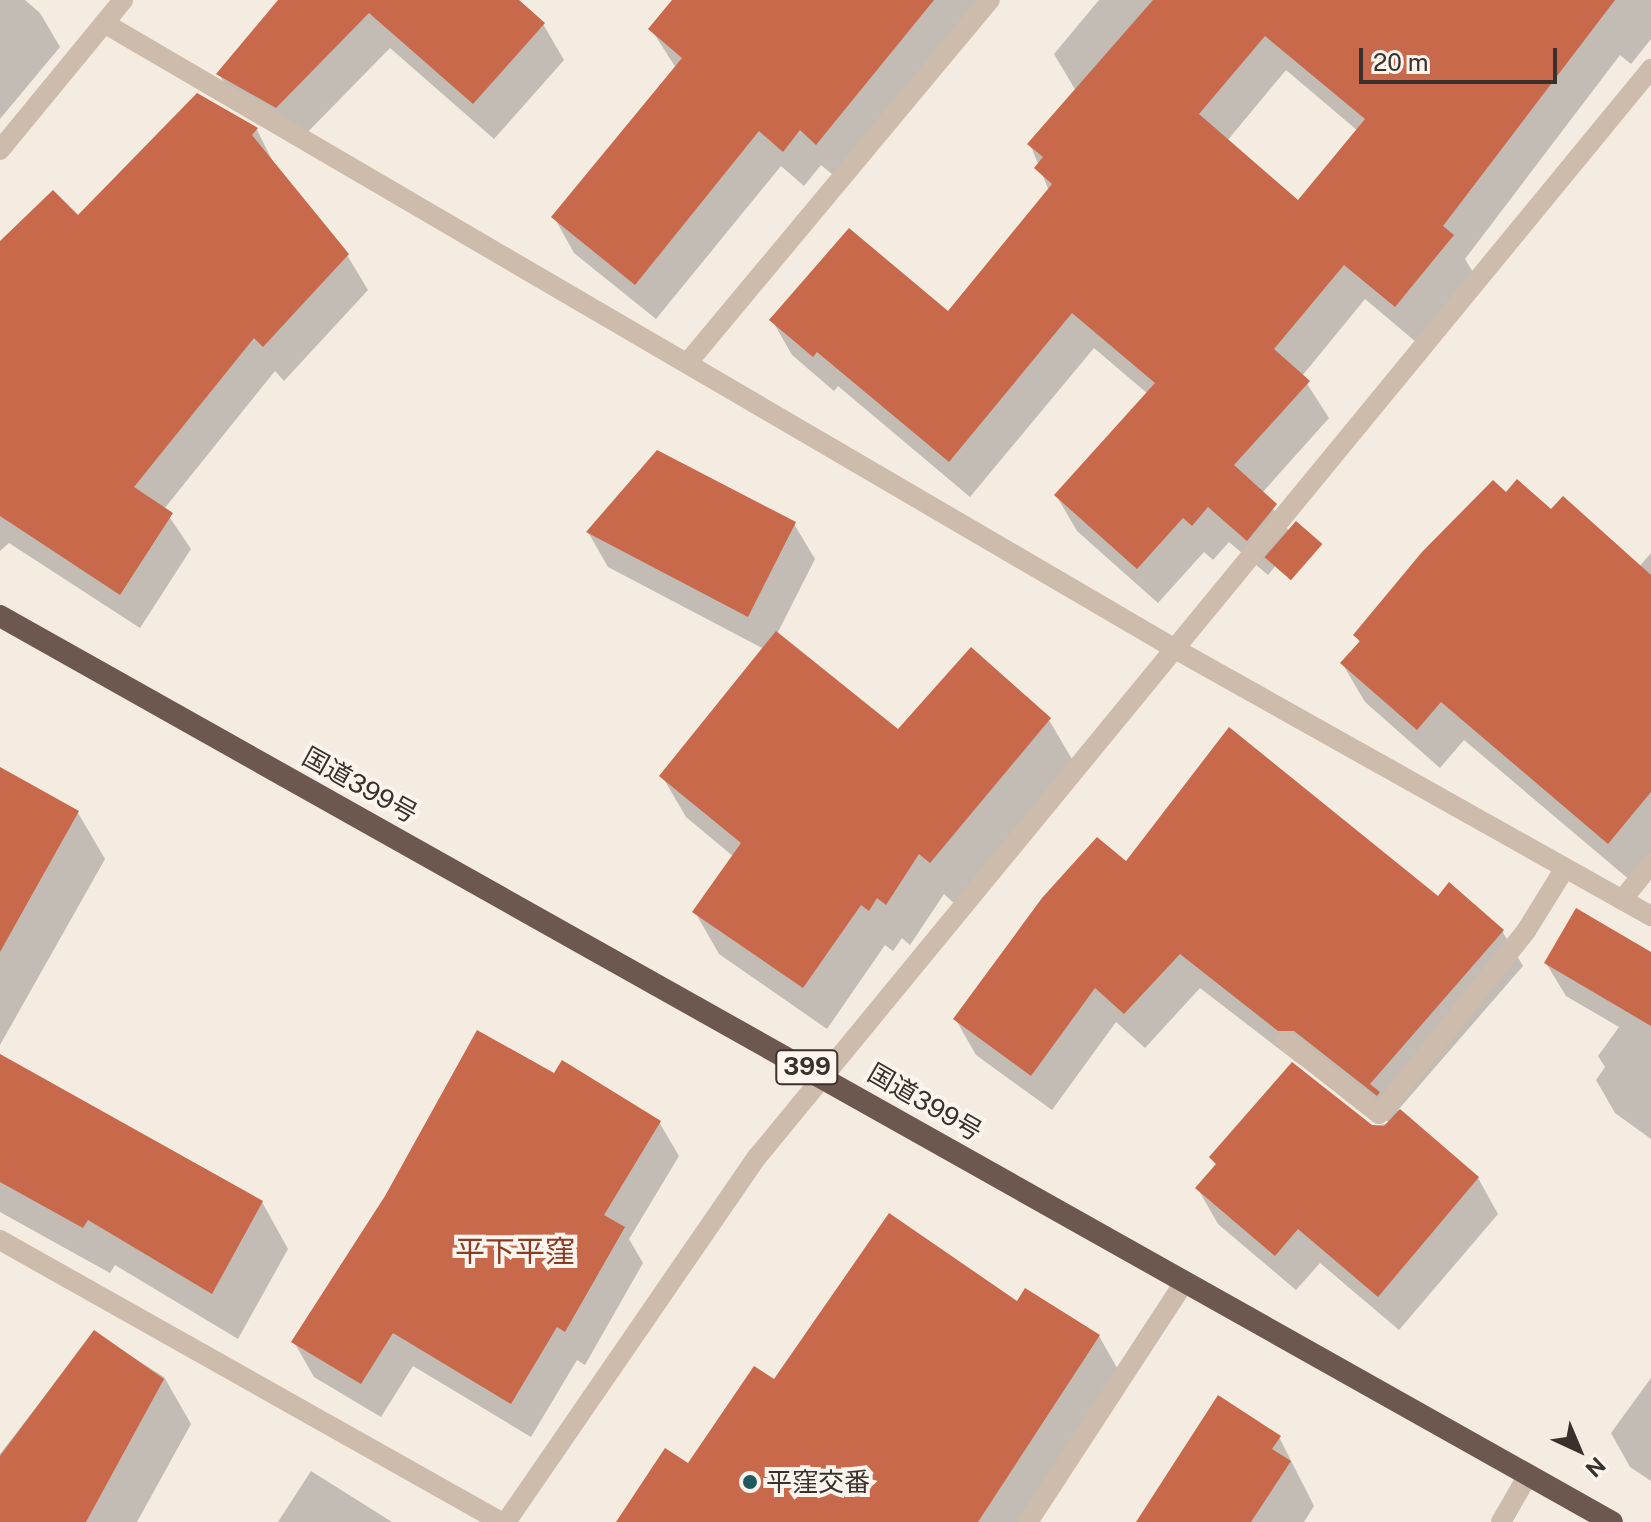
<!DOCTYPE html>
<meta charset="utf-8">
<style>
body{margin:0}
#map{position:relative;width:1651px;height:1522px;overflow:hidden;background:#f4ebe1;font-family:"Public Sans","Noto Sans JP",sans-serif}
div>[style]{position:absolute}
[style*='--x']{left:calc(var(--x)*1px);top:calc(var(--y)*1px);width:calc(var(--w)*1px);rotate:calc(var(--a)*1deg)}
.shadow>*{inset:0;background:#0003}
.building>*{inset:0;background:#c8694b;transform-origin:0 0}
.minor>*{height:20px;margin:-10px;padding:0 10px;transform-origin:10px;border-radius:10px;background:#cdbbac}
.tertiary>*{height:20px;margin:-10px;padding:0 10px;transform-origin:10px;border-radius:10px;background:#cdbbac}
.trunk>*{height:22px;margin:-11px;padding:0 11px;transform-origin:11px;border-radius:11px;background:#6c584f}
.dots>*{width:22px;height:22px;translate:-50% -50%;box-sizing:border-box;border:4px solid #fbf5ee;border-radius:50%}
span{translate:-50% -50%;white-space:nowrap;text-align:center;line-height:1.15;-webkit-text-stroke:8px #fbf5ee;paint-order:stroke}
.shield-label span{padding:2px 6px;background:#fbf5ee;border:2px solid;border-radius:6px;-webkit-text-stroke-width:0}
.shield-label{font-size:24px;color:#3b302b;font-weight:700}
.street-label{font-size:26px;color:#3b302b}
.poi-label{font-size:26px;color:#3b302b}
.left{translate:0 -50%;text-align:left}
.quarter-label{font-size:30px;color:#8c3b22}
.north{position:absolute;left:1539px;top:1410px;width:80px;height:80px;-webkit-text-stroke:6px #fbf5ee;paint-order:stroke;rotate:136deg;font-size:22px;font-weight:700;line-height:32px;text-align:center;color:#3b302b}
.north::after{content:'';display:block;margin:auto;width:28px;height:36px;background:#3b302b;clip-path:polygon(50% 0,100% 100%,50% 72%,0 100%)}
.scale{position:absolute;left:1359px;top:48px;width:198px;height:36px;box-sizing:border-box;border:4px solid #3b302b;border-top:0;padding-left:10px;font-size:24px;line-height:28px;white-space:nowrap;color:#3b302b;-webkit-text-stroke:6px #fbf5ee;paint-order:stroke}
</style>
<div id="map">
<div class="shadow">
<i style="clip-path:polygon(0 0,25px 0,40px 13px,60px 47px,0 119px)"></i>
<i style="clip-path:polygon(282px 0,516px 0,543px 24px,564px 60px,494px 139px,390px 48px,297px 143px,239px 109px,219px 74px)"></i>
<i style="clip-path:polygon(675px 0,985px 0,838px 179px,821px 165px,804px 186px,781px 166px,656px 319px,574px 253px,554px 217px,676px 68px,651px 29px)"></i>
<i style="clip-path:polygon(evenodd,1099px 0,1651px 0,1651px 39px,1631px 64px,1620px 55px,1465px 259px,1473px 272px,1416px 342px,1365px 299px,1302px 376px,1329px 418px,1262px 493px,1296px 541px,1268px 575px,1229px 542px,1213px 560px,1204px 552px,1158px 603px,1077px 531px,1056px 495px,1148px 394px,1094px 348px,970px 497px,838px 386px,834px 391px,792px 355px,772px 320px,948px 314px,1049px 191px,1030px 144px,1076px 91px,1054px 54px,1099px 0,1286px 70px,1358px 131px,1298px 203px,1227px 141px,1286px 70px)"></i>
<i style="clip-path:polygon(198px 95px,257px 130px,275px 166px,347px 255px,368px 290px,284px 381px,275px 371px,164px 509px,191px 549px,140px 628px,9px 543px,0 551px,0 244px,78px 218px)"></i>
<i style="clip-path:polygon(1506px 495px,1551px 512px,1639px 567px,1651px 553px,1651px 857px,1631px 881px,1464px 740px,1440px 768px,1365px 702px,1342px 663px,1360px 643px,1355px 635px)"></i>
<i style="clip-path:polygon(794px 524px,815px 559px,777px 634px,898px 731px,1049px 720px,1073px 761px,955px 904px,944px 894px,910px 945px,902px 938px,893px 951px,885px 945px,827px 1029px,719px 954px,695px 912px,734px 857px,686px 817px,662px 776px,764px 649px,608px 567px,588px 532px)"></i>
<i style="clip-path:polygon(0 769px,78px 813px,105px 859px,0 1045px)"></i>
<i style="clip-path:polygon(1126px 864px,1438px 898px,1502px 931px,1523px 966px,1398px 1110px,1478px 1178px,1498px 1214px,1399px 1330px,1320px 1263px,1296px 1290px,1218px 1224px,1198px 1189px,1217px 1166px,1212px 1158px,1390px 1123px,1316px 1065px,1300px 1065px,1200px 988px,1145px 1048px,1116px 1022px,1052px 1110px,976px 1055px,956px 1020px)"></i>
<i style="clip-path:polygon(1651px 954px,1651px 1139px,1615px 1113px,1596px 1080px,1605px 1067px,1598px 1056px,1619px 1027px,1566px 996px,1546px 963px)"></i>
<i style="clip-path:polygon(0 1056px,262px 1202px,288px 1249px,238px 1339px,115px 1265px,110px 1273px,0 1212px)"></i>
<i style="clip-path:polygon(554px 1076px,659px 1122px,679px 1156px,629px 1239px,643px 1263px,585px 1365px,577px 1360px,531px 1437px,413px 1366px,381px 1417px,314px 1377px,294px 1342px)"></i>
<i style="clip-path:polygon(1017px 1304px,1099px 1336px,1121px 1375px,1025px 1522px,618px 1522px,688px 1465px,774px 1382px)"></i>
<i style="clip-path:polygon(94px 1333px,164px 1377px,191px 1424px,137px 1522px,0 1522px,0 1454px)"></i>
<i style="clip-path:polygon(1651px 1378px,1651px 1481px,1630px 1467px,1611px 1433px)"></i>
<i style="clip-path:polygon(1279px 1437px,1314px 1506px,1304px 1522px,1138px 1522px)"></i>
<i style="clip-path:polygon(311px 1471px,392px 1522px,278px 1522px)"></i>
</div>
<div class="building">
<i style="clip-path:polygon(278px 0,519px 0,545px 23px,473px 104px,369px 13px,276px 108px,216px 74px)"></i>
<i style="clip-path:polygon(672px 0,934px 0,816px 145px,800px 130px,783px 152px,759px 131px,635px 285px,551px 217px,682px 58px,648px 29px)"></i>
<i style="clip-path:polygon(evenodd,1153px 0,1615px 0,1443px 226px,1454px 235px,1395px 307px,1344px 265px,1274px 349px,1310px 381px,1234px 465px,1277px 504px,1247px 541px,1208px 507px,1192px 526px,1183px 518px,1137px 569px,1054px 495px,1155px 383px,1072px 313px,949px 462px,817px 352px,813px 357px,769px 320px,849px 228px,948px 311px,1052px 184px,1034px 168px,1043px 157px,1027px 144px,1153px 0,1265px 36px,1365px 119px,1298px 200px,1199px 114px,1265px 36px)"></i>
<i style="clip-path:polygon(197px 93px,258px 128px,252px 135px,349px 254px,263px 347px,254px 338px,134px 487px,173px 513px,120px 595px,0 516px,0 241px,53px 190px,78px 215px)"></i>
<i style="clip-path:polygon(657px 450px,796px 522px,748px 617px,586px 532px)"></i>
<i style="clip-path:polygon(1517px 479px,1551px 509px,1563px 496px,1651px 575px,1651px 792px,1608px 844px,1441px 702px,1417px 730px,1340px 663px,1360px 641px,1353px 635px,1422px 552px,1493px 480px,1506px 492px)"></i>
<i style="left:1296px;top:521px;width:35px;height:48px;rotate:41deg"></i>
<i style="clip-path:polygon(776px 631px,898px 729px,971px 647px,1051px 718px,930px 863px,919px 854px,886px 905px,877px 898px,869px 911px,861px 905px,803px 988px,692px 912px,741px 843px,659px 776px)"></i>
<i style="clip-path:polygon(1229px 727px,1438px 896px,1449px 882px,1504px 930px,1370px 1084px,1380px 1092px,1377px 1096px,1294px 1031px,1278px 1031px,1180px 954px,1124px 1014px,1095px 988px,1031px 1076px,953px 1019px,1042px 898px,1097px 837px,1126px 861px)"></i>
<i style="clip-path:polygon(0 767px,79px 811px,0 952px)"></i>
<i style="clip-path:polygon(1576px 908px,1651px 952px,1651px 1026px,1544px 963px)"></i>
<i style="clip-path:polygon(477px 1030px,554px 1073px,562px 1060px,661px 1121px,604px 1215px,625px 1227px,565px 1332px,557px 1327px,511px 1404px,393px 1333px,361px 1384px,291px 1342px,385px 1196px)"></i>
<i style="clip-path:polygon(0 1054px,263px 1201px,212px 1294px,88px 1220px,83px 1228px,0 1182px)"></i>
<i style="clip-path:polygon(1292px 1062px,1372px 1125px,1384px 1126px,1400px 1109px,1479px 1177px,1378px 1297px,1298px 1229px,1275px 1256px,1195px 1188px,1216px 1164px,1209px 1157px)"></i>
<i style="clip-path:polygon(889px 1213px,1017px 1301px,1025px 1288px,1100px 1335px,978px 1522px,616px 1522px,665px 1448px,688px 1463px,754px 1366px,774px 1379px)"></i>
<i style="clip-path:polygon(94px 1330px,164px 1379px,86px 1522px,0 1522px,0 1456px)"></i>
<i style="clip-path:polygon(1218px 1395px,1281px 1436px,1272px 1449px,1291px 1461px,1251px 1522px,1136px 1522px)"></i>
</div>
<div class="minor">
<i style="--x:104;--y:23;--w:1243;--a:30.3"></i>
<i style="--x:1177;--y:650;--w:544;--a:29.3"></i>
<i style="--x:0;--y:150;--w:194;--a:-50.6"></i>
<i style="--x:689;--y:361;--w:470;--a:-50.2"></i>
<i style="--x:1622;--y:900;--w:46;--a:-51.1"></i>
<i style="--x:1286;--y:1041;--w:118;--a:38.1"></i>
<i style="--x:1379;--y:1114;--w:235;--a:-51.2"></i>
<i style="--x:1526;--y:931;--w:74;--a:-58.2"></i>
<i style="--x:0;--y:1240;--w:575;--a:29.37"></i>
<i style="--x:1028;--y:1522;--w:285;--a:-56.9"></i>
<i style="--x:1501;--y:1522;--w:54;--a:-60.1"></i>
</div>
<div class="tertiary">
<i style="--x:506;--y:1522;--w:444;--a:-55.5"></i>
<i style="--x:758;--y:1156;--w:1407;--a:-50.6"></i>
</div>
<div class="trunk">
<i style="--x:0;--y:616;--w:1849;--a:29.34"></i>
</div>
<div class="dots">
<i style="left:750px;top:1482px;background:#1f5a5e"></i>
</div>
<div class="shield-label">
<span style="left:807px;top:1067px">399</span>
</div>
<div class="street-label">
<span style="left:360px;top:785px;rotate:29deg">国道399号</span>
<span style="left:925px;top:1102px;rotate:30deg">国道399号</span>
</div>
<div class="poi-label">
<span class="left" style="left:766px;top:1482px">平窪交番</span>
</div>
<div class="quarter-label">
<span style="left:515px;top:1251px">平下平窪</span>
</div>
<div class="north">N</div>
<div class="scale">20 m</div>
</div>
